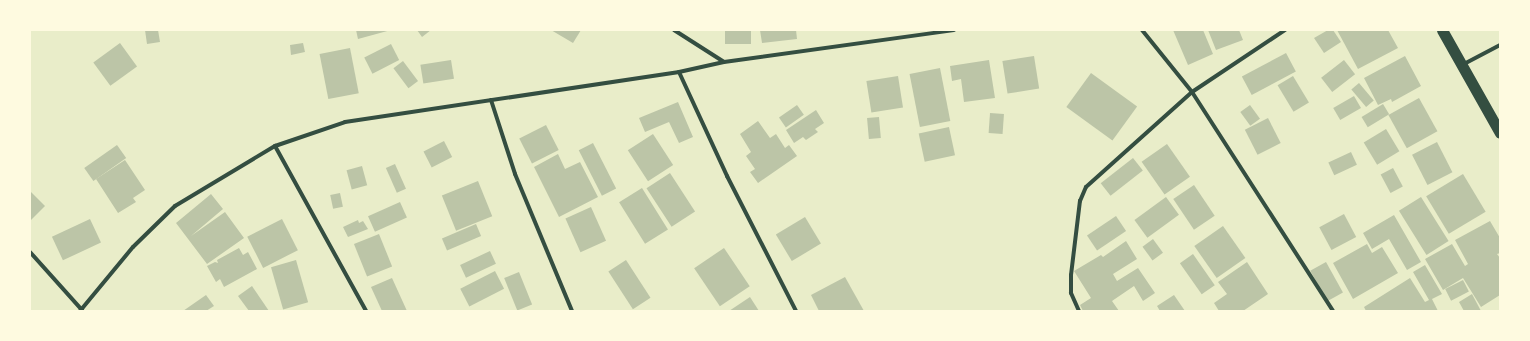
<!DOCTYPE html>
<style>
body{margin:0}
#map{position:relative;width:1530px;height:341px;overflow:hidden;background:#e9edc9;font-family:Mulish,sans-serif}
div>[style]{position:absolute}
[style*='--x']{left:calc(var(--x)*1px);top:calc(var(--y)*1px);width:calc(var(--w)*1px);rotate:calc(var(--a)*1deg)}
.building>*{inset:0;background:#bcc5a7;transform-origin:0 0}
.minor>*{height:4px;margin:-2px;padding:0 2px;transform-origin:2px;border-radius:2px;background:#344e41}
.trunk>*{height:11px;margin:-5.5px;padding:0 5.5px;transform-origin:5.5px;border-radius:5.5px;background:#344e41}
span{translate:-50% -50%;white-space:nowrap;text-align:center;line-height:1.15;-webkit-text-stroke:4px #fefae0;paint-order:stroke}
.frame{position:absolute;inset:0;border:31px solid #fefae0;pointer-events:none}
</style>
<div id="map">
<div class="building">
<i style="clip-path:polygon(145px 30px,158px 30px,160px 42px,147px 44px)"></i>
<i style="clip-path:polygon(356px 30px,391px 30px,358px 39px)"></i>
<i style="clip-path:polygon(417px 30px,431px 30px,422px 37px)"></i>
<i style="clip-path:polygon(551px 30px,581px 30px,573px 43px)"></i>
<i style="left:725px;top:30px;width:26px;height:14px"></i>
<i style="clip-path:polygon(760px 30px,796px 30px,797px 39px,762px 43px)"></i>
<i style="clip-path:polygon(1173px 30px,1203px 30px,1213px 54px,1188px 65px)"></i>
<i style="clip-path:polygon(1208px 30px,1239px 30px,1243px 40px,1216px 50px)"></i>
<i style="clip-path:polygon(1328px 30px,1333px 30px,1341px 42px,1324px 53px,1314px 38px)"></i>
<i style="clip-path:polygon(1337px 30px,1388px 30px,1398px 48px,1358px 69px)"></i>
<i style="left:120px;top:43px;width:29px;height:33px;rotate:54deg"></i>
<i style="clip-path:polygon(303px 43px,305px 52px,291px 55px,290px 45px)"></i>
<i style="left:391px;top:44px;width:18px;height:30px;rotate:63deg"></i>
<i style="left:350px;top:48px;width:46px;height:31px;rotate:79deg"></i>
<i style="left:1286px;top:53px;width:21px;height:50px;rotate:62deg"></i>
<i style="left:1034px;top:56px;width:33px;height:32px;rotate:81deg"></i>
<i style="clip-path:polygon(1405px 56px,1421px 86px,1392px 102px,1391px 99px,1378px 105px,1364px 78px)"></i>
<i style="left:451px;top:60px;width:19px;height:31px;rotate:81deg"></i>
<i style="clip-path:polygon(989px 60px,995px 98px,964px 102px,961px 79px,952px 81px,950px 66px)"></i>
<i style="left:1344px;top:60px;width:18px;height:29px;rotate:52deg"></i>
<i style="left:403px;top:61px;width:25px;height:12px;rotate:53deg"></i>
<i style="left:940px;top:68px;width:54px;height:31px;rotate:79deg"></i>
<i style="left:1091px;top:73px;width:57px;height:42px;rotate:36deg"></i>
<i style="left:898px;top:76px;width:32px;height:32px;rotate:81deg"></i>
<i style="left:1293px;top:76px;width:31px;height:18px;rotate:59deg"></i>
<i style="left:1359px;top:83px;width:23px;height:10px;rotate:50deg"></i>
<i style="left:1354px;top:96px;width:14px;height:24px;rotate:60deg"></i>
<i style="left:1419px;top:98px;width:38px;height:35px;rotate:61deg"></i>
<i style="clip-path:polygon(678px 102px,693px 137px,679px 143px,669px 122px,645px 132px,639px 118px)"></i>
<i style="left:1383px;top:104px;width:12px;height:25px;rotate:59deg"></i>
<i style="left:797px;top:105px;width:12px;height:22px;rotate:55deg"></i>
<i style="left:1250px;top:105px;width:17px;height:12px;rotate:54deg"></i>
<i style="clip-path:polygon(816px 110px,824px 123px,815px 129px,818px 132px,806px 140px,803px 137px,794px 143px,786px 130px)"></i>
<i style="left:990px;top:113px;width:14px;height:20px;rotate:4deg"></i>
<i style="left:879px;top:117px;width:21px;height:12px;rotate:85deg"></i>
<i style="left:1268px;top:118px;width:28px;height:26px;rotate:63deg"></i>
<i style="clip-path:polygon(758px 121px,770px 138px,776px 134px,785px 148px,789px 145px,797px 156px,758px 183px,750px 172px,755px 169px,746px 156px,751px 152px,740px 134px)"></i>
<i style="left:546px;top:125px;width:28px;height:30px;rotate:63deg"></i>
<i style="left:949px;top:127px;width:29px;height:31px;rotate:78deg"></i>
<i style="left:1386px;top:129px;width:26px;height:26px;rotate:59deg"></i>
<i style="left:653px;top:134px;width:37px;height:30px;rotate:57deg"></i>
<i style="left:444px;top:141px;width:18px;height:23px;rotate:63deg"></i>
<i style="left:1437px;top:142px;width:34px;height:28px;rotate:63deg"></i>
<i style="left:593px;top:143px;width:51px;height:16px;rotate:63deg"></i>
<i style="left:1167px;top:144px;width:40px;height:31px;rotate:55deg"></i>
<i style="left:117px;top:145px;width:16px;height:40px;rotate:55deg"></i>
<i style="left:1351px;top:152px;width:14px;height:25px;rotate:65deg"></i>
<i style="clip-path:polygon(558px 154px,565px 169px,580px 162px,598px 197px,559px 217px,534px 167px)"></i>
<i style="left:1133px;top:158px;width:16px;height:41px;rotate:52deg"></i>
<i style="clip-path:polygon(125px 160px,145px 190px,133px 198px,136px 202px,118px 213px,96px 179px)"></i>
<i style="left:395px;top:164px;width:27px;height:10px;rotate:66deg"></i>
<i style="left:362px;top:166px;width:20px;height:16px;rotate:75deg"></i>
<i style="left:1393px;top:168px;width:21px;height:14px;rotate:62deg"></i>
<i style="left:670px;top:173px;width:46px;height:28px;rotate:57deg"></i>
<i style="left:1463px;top:174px;width:44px;height:43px;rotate:59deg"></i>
<i style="left:478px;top:181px;width:38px;height:39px;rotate:68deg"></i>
<i style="left:1194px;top:185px;width:37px;height:25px;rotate:56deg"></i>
<i style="left:642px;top:188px;width:49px;height:27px;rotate:58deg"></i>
<i style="clip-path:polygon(30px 191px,45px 206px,30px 221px)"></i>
<i style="left:340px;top:193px;width:14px;height:10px;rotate:78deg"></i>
<i style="clip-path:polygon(211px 194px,223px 209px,191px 236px,225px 212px,244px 238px,207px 264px,176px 223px)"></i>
<i style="left:1166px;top:197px;width:22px;height:39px;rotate:54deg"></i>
<i style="left:1421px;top:197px;width:52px;height:26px;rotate:58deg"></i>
<i style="left:400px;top:202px;width:17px;height:35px;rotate:66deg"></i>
<i style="left:591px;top:207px;width:37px;height:28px;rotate:66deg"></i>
<i style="left:1344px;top:214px;width:26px;height:28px;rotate:62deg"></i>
<i style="clip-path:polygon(1394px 215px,1421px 262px,1407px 270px,1389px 239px,1372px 249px,1363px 233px)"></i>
<i style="left:1116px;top:216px;width:18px;height:35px;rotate:56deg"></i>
<i style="left:805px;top:217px;width:31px;height:34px;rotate:59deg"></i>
<i style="left:90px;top:219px;width:26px;height:42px;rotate:65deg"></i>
<i style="left:282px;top:219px;width:35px;height:39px;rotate:63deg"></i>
<i style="clip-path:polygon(358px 220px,359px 223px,363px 221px,368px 229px,348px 237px,343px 227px)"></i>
<i style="clip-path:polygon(1490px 221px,1500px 238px,1500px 253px,1497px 254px,1500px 258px,1500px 295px,1481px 307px,1463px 278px,1443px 290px,1425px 259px,1452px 244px,1465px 266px,1468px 264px,1455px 240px)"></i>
<i style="left:476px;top:224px;width:13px;height:37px;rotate:67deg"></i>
<i style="left:1223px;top:226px;width:39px;height:35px;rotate:55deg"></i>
<i style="left:379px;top:234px;width:35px;height:27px;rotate:68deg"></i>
<i style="left:1153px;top:239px;width:17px;height:13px;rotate:54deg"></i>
<i style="clip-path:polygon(1126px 241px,1137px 259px,1113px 274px,1117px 281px,1138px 268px,1155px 293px,1143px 301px,1134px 286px,1112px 301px,1119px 311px,1083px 311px,1080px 305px,1091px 298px,1074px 271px,1101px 255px,1103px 257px)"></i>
<i style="clip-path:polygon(1367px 244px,1372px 253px,1382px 247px,1398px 273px,1353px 299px,1333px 263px)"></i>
<i style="clip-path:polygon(239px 248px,243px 255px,248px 252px,257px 269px,224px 287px,220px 279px,216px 282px,207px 266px,215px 262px,218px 263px,217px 260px)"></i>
<i style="left:724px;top:248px;width:46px;height:36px;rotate:56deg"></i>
<i style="left:490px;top:251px;width:14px;height:33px;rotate:65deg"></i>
<i style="left:1193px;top:254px;width:38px;height:16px;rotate:55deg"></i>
<i style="left:296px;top:260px;width:44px;height:26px;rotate:74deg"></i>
<i style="left:626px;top:260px;width:45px;height:21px;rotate:57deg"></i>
<i style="clip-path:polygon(1247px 262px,1268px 294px,1243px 311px,1219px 311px,1214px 303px,1227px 294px,1218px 282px)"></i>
<i style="left:1326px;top:262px;width:35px;height:18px;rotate:61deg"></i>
<i style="clip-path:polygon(1425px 265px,1442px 294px,1432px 299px,1438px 311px,1366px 311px,1364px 307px,1410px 278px,1425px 302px,1429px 300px,1413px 272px)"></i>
<i style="left:495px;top:271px;width:20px;height:39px;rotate:63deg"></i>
<i style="left:519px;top:272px;width:35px;height:16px;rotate:68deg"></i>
<i style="clip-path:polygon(845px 277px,864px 311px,819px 311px,811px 295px)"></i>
<i style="clip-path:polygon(392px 278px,407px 311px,382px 311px,371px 287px)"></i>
<i style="left:1463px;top:280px;width:13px;height:20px;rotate:63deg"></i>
<i style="clip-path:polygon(252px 286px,269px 311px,249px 311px,238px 296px)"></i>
<i style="clip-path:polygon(1472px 294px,1481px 311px,1464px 311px,1459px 302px)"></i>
<i style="clip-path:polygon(206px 295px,214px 306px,206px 311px,183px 311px)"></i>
<i style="clip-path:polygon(1174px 295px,1185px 311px,1160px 311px,1157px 306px)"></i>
<i style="clip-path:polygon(750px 297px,759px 311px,729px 311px)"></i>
</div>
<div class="minor">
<i style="--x:674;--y:30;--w:59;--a:32.6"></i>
<i style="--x:1142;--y:30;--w:80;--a:51.1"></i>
<i style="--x:1192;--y:92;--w:260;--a:57.2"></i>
<i style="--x:1462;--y:65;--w:43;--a:-27.8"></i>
<i style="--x:679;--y:72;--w:115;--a:65.2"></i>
<i style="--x:727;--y:176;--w:152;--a:62.9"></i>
<i style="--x:491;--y:100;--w:78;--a:72"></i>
<i style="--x:515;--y:174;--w:148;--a:67.4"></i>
<i style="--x:275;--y:146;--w:188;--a:61.1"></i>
<i style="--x:30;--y:252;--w:78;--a:48.1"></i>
<i style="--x:80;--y:311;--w:83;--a:-50.4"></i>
<i style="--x:133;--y:247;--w:59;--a:-44.3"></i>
<i style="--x:175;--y:206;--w:117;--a:-31"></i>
<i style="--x:275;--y:146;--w:74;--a:-18.9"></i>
<i style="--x:345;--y:122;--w:338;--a:-8.5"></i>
<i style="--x:679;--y:72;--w:46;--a:-12.5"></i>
<i style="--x:724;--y:62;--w:232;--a:-7.9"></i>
<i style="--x:1079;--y:311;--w:20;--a:-114"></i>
<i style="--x:1071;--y:293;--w:18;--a:-90"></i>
<i style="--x:1071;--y:275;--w:75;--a:-83.1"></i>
<i style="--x:1080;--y:201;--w:15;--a:-67"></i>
<i style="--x:1086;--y:187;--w:142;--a:-41.9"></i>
<i style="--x:1192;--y:92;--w:112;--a:-33.7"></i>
</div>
<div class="trunk">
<i style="--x:1442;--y:30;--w:118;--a:60.6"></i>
</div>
<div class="frame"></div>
</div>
